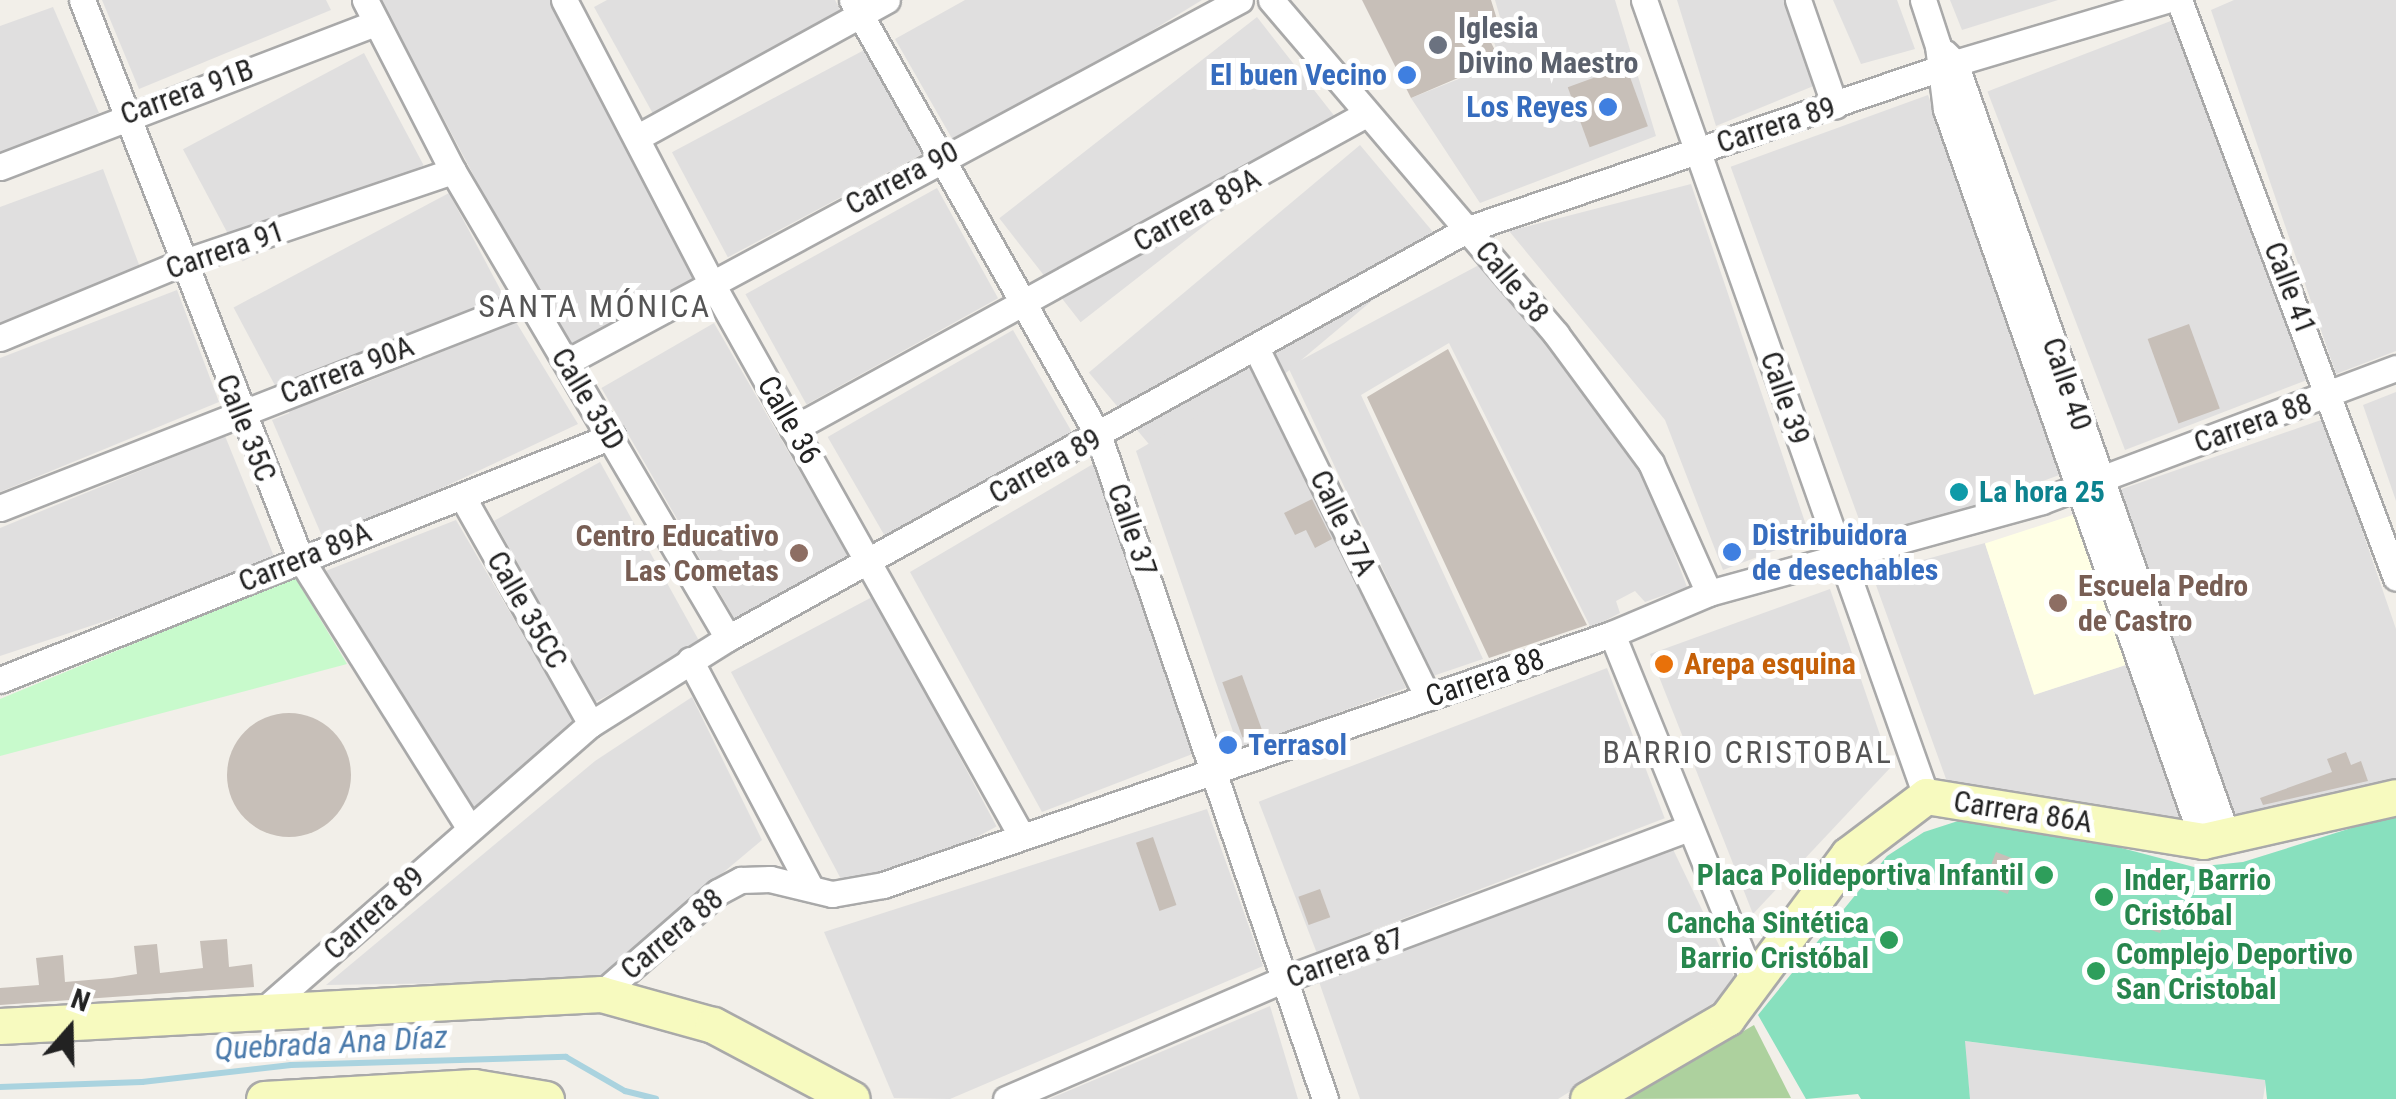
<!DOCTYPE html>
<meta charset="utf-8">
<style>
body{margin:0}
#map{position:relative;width:2396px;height:1099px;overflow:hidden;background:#f2efe9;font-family:"Roboto Condensed",sans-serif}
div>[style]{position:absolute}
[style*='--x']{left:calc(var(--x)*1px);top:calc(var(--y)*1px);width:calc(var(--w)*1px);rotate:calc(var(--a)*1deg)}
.residential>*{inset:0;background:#e0dfdf;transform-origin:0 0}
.education>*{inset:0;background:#ffffe5;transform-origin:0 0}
.forest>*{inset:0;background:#add19e}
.park>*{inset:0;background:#c8facc}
.pitch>*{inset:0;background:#88e0be}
.stream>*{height:6px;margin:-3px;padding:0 3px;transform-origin:3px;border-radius:3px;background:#aad3df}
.building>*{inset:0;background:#c7bfb8;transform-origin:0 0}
.round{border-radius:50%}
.roads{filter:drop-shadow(2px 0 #a9a9a9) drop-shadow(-2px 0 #a9a9a9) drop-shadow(0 2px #a9a9a9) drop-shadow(0 -2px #a9a9a9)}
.street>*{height:25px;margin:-12.5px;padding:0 12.5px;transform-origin:12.5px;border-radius:12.5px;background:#fff}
.secondary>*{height:35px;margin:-17.5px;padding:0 17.5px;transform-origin:17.5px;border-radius:17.5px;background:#f7fabf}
.dots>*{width:28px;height:28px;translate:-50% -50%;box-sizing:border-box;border:5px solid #fff;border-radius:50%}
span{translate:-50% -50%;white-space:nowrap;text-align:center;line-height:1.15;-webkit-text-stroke:10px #fff;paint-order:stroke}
.worship-label{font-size:30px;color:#5b616d;font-weight:700}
.left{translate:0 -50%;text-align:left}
.shop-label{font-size:30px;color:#366cbe;font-weight:700}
.right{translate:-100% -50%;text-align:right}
.street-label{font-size:30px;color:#222}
.culture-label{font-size:30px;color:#0d838f;font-weight:700}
.education-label{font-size:30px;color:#785e54;font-weight:700}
.food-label{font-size:30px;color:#c56008;font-weight:700}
.leisure-label{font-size:30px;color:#27864d;font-weight:700}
.neighbourhood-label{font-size:32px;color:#555;letter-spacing:2.5px}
.water-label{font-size:32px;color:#4a7aab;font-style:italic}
.north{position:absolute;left:20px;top:979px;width:100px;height:100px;-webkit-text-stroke:8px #fff;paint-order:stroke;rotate:20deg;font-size:28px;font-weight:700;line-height:40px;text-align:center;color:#222}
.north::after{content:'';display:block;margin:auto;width:35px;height:45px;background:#222;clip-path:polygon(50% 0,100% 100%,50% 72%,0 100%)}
</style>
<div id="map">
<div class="residential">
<i style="clip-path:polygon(102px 0,326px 0,331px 10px,139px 89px)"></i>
<i style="clip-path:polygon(381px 0,556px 0,719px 297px,578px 373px)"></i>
<i style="clip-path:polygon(607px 0,835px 0,845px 19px,657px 121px,594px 7px)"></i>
<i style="clip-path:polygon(965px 0,1202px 0,958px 149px,895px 39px)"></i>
<i style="clip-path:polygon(1495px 0,1615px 0,1656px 136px,1480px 203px,1411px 98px,1501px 62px,1491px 34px,1504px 31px)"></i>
<i style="clip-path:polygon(1677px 0,1785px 0,1816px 85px,1716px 126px)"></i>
<i style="clip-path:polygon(1833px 0,1897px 0,1915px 49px,1861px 64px)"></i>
<i style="clip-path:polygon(1950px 0,2058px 0,1962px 30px)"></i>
<i style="clip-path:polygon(2234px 0,2396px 0,2396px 351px,2336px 374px,2211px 10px)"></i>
<i style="clip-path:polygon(53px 7px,99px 113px,0 153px,0 26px)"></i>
<i style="left:1257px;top:17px;width:132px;height:327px;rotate:52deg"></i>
<i style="left:2176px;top:19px;width:384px;height:202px;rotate:69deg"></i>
<i style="left:868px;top:48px;width:119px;height:222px;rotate:62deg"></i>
<i style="left:364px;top:53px;width:127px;height:205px;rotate:62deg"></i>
<i style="left:1928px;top:95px;width:402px;height:210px;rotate:70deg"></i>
<i style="left:1360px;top:145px;width:127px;height:354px;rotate:50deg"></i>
<i style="clip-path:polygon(103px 169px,141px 270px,0 326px,0 207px)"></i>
<i style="clip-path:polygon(1691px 184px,1810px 537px,1723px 570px,1665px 420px,1509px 231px)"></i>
<i style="left:937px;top:188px;width:126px;height:219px;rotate:61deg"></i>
<i style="left:449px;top:193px;width:124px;height:244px;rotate:62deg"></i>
<i style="clip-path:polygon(1492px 258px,1639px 460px,1687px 587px,1645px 602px,1635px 591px,1616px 601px,1620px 613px,1591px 628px,1449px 343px,1361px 395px,1483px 659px,1433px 676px,1288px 367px)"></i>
<i style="clip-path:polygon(177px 290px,219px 402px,0 492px,0 358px)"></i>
<i style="clip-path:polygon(516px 322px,578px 424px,325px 543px,272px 420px)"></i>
<i style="left:714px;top:323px;width:278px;height:130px;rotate:60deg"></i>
<i style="left:1013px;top:330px;width:125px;height:214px;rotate:60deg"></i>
<i style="clip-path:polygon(1261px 379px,1406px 688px,1239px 749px,1136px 451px)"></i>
<i style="clip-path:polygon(2396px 392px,2396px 501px,2363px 405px)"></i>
<i style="clip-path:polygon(2324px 419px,2396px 629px,2396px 788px,2233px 835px,2116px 491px)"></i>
<i style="clip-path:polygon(225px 436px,277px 564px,0 656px,0 528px)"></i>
<i style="left:600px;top:462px;width:208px;height:121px;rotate:61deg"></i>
<i style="clip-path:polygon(1093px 464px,1195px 753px,1042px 812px,910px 572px)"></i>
<i style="clip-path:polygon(456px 520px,578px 729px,477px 820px,323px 572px)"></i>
<i style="clip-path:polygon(1985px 543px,2034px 695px,2132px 663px,2191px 831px,1950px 790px,1872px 574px)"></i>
<i style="clip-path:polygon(1830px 589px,1891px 767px,1753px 914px,1650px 654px)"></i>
<i style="left:874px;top:596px;width:261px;height:162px;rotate:62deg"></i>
<i style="left:1607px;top:668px;width:161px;height:373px;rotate:69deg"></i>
<i style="clip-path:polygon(692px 697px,762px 840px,594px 981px,326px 985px,595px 761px)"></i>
<i style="clip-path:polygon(1207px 809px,1263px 966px,950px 1099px,894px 1098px,824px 932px)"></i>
<i style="clip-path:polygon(1671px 845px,1739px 987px,1558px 1099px,1360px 1099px,1318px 979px)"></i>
<i style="clip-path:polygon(1270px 1006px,1298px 1099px,1049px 1099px)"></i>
<i style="clip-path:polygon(1964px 1041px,2266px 1080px,2263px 1099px,1970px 1099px)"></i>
</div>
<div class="education">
<i style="left:2082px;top:512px;width:159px;height:102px;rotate:72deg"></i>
</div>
<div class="forest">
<i style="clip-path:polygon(1754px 1025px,1791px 1098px,1626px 1099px)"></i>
</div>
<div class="park">
<i style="clip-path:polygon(295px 577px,347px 664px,0 756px,0 699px)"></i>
</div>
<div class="pitch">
<i style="clip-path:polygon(2396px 814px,2396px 1099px,2267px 1099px,2265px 1080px,1965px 1041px,1970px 1099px,1861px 1099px,1858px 1094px,1806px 1099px,1758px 1015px,1887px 856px,1924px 832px,1958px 821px,2026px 823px,2194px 867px,2243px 862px)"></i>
</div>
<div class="stream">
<i style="--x:0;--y:1087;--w:142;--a:-2"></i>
<i style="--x:142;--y:1082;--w:150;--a:-6.5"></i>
<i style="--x:291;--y:1065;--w:275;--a:-1.7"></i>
<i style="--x:566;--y:1057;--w:68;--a:30"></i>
<i style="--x:625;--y:1091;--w:32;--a:14"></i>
</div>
<div class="building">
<i style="clip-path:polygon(1362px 0,1491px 0,1500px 29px,1485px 31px,1500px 60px,1411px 98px)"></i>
<i style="left:1626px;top:66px;width:64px;height:62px;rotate:70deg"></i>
<i style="left:2189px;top:324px;width:90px;height:44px;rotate:70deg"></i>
<i style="clip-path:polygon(1448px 349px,1587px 625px,1489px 658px,1367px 397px)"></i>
<i style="clip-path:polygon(1312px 499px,1332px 539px,1315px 548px,1306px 530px,1295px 535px,1284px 513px)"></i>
<i style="left:1242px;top:675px;width:59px;height:21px;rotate:70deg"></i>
<i class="round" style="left:227px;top:713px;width:124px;height:124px"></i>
<i style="clip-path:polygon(2346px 752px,2351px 765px,2361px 761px,2368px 781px,2263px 805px,2260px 798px,2332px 772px,2327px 759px)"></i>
<i style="left:1153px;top:837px;width:72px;height:18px;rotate:71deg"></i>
<i style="left:1996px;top:852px;width:26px;height:35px;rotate:21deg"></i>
<i style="left:1320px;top:889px;width:30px;height:23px;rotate:70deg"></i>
<i style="clip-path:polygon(2148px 907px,2168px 914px,2160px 933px,2139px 926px)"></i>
<i style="clip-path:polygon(227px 939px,229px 967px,252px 964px,254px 987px,0 1005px,0 988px,39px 985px,36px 958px,63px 955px,65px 982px,112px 978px,137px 974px,134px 946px,157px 944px,160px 973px,203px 968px,200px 941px)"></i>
</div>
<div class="roads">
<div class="street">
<i style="--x:82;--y:0;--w:599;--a:68.66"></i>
<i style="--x:300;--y:558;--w:318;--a:57.9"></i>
<i style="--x:365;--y:0;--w:192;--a:62.8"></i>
<i style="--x:453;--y:171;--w:542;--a:59.51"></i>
<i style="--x:564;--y:0;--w:318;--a:62.5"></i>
<i style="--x:711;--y:282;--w:634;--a:60.73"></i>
<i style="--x:852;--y:0;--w:502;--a:60.52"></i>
<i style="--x:1099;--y:437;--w:700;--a:71.15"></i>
<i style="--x:1271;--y:0;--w:439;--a:49.5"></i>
<i style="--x:1556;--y:334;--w:160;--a:53.6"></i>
<i style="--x:1651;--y:463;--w:142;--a:66"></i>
<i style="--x:1644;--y:0;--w:844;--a:70.49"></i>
<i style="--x:1798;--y:0;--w:112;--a:70.8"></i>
<i style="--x:1923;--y:0;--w:48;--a:71.9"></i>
<i style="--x:1938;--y:46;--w:64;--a:82.8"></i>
<i style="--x:1946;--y:109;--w:776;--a:70.65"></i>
<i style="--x:2179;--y:0;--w:617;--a:69.42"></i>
<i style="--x:1945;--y:53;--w:14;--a:45"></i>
<i style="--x:1955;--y:63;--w:823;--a:70.62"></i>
<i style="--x:638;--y:137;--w:284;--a:-28.8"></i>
<i style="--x:0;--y:167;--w:403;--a:-21"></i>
<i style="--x:0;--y:338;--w:196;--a:-22.5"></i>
<i style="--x:181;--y:263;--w:287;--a:-18.7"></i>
<i style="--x:1257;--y:350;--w:387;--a:63.8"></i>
<i style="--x:567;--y:362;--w:764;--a:-28.28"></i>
<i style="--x:793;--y:429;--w:654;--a:-28.8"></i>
<i style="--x:462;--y:496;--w:262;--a:60.5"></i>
<i style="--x:0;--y:508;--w:568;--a:-21.37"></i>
<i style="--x:1612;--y:634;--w:375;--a:67.9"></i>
<i style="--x:690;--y:660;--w:257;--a:62.1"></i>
<i style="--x:0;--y:680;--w:659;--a:-21.74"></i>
<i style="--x:601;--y:994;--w:155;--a:-41.1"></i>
<i style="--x:718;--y:892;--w:26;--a:-28"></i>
<i style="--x:741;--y:880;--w:29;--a:-2"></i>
<i style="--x:770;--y:879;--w:64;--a:13.6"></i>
<i style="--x:832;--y:894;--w:52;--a:-10"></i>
<i style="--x:883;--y:885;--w:771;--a:-19"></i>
<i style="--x:1612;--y:634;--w:105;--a:-22.9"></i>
<i style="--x:1709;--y:593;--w:345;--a:-15.4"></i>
<i style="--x:2042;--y:501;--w:378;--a:-20.6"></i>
<i style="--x:265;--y:1009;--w:433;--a:-41.2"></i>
<i style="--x:591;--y:724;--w:162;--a:-32.1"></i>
<i style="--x:728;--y:638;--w:846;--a:-28.93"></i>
<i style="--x:1468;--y:229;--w:515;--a:-18.82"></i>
<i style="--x:1955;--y:63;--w:221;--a:-16.6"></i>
<i style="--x:1006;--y:1099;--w:304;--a:-23.3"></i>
<i style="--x:1285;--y:979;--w:430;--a:-20.5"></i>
</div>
<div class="secondary">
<i style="--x:0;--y:1026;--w:602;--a:-3.05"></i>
<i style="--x:601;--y:994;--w:116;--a:15.5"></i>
<i style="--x:713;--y:1025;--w:157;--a:28"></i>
<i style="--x:264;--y:1099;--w:210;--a:-3.3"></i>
<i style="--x:474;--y:1087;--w:73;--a:9.5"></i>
<i style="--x:1588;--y:1099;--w:161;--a:-30.2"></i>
<i style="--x:1727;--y:1018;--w:203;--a:-53.4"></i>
<i style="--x:1848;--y:855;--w:98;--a:-37.1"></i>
<i style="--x:1926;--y:796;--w:281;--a:9.2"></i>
<i style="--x:2203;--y:841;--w:198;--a:-12.8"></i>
</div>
</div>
<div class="dots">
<i style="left:1438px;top:45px;background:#6b7280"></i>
<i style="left:1407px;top:75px;background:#3f7fe0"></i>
<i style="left:1608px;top:107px;background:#3f7fe0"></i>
<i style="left:1959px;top:492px;background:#0f9aa8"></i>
<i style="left:1732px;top:552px;background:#3f7fe0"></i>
<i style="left:799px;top:553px;background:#8d6e63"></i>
<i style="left:2058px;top:603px;background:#8d6e63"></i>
<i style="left:1664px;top:664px;background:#e8710a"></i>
<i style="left:1228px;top:745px;background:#3f7fe0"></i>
<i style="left:2044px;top:875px;background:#2e9e5b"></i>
<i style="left:2104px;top:897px;background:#2e9e5b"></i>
<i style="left:1889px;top:940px;background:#2e9e5b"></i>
<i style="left:2096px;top:971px;background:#2e9e5b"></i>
</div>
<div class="worship-label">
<span class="left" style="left:1458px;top:45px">Iglesia<br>Divino Maestro</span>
</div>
<div class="shop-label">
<span class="right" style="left:1387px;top:75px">El buen Vecino</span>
<span class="right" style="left:1588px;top:107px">Los Reyes</span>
<span class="left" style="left:1752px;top:552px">Distribuidora<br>de desechables</span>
<span class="left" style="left:1248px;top:745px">Terrasol</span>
</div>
<div class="street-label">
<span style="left:187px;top:92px;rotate:-20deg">Carrera 91B</span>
<span style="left:1776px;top:125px;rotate:-18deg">Carrera 89</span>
<span style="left:902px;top:178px;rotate:-28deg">Carrera 90</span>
<span style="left:1197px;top:210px;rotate:-29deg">Carrera 89A</span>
<span style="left:225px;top:250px;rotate:-19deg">Carrera 91</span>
<span style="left:1512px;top:282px;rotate:50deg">Calle 38</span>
<span style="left:2290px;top:288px;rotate:69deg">Calle 41</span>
<span style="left:347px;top:370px;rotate:-21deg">Carrera 90A</span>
<span style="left:2067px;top:384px;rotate:71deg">Calle 40</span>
<span style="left:1785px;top:398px;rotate:71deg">Calle 39</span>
<span style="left:588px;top:399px;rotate:59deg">Calle 35D</span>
<span style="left:789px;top:420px;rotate:60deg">Calle 36</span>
<span style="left:2253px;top:423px;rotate:-20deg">Carrera 88</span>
<span style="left:246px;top:428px;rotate:68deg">Calle 35C</span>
<span style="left:1045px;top:466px;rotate:-29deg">Carrera 89</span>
<span style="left:1343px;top:523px;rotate:64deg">Calle 37A</span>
<span style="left:1132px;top:530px;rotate:71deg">Calle 37</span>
<span style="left:305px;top:557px;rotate:-22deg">Carrera 89A</span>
<span style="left:527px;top:610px;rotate:60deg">Calle 35CC</span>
<span style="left:1485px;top:678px;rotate:-19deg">Carrera 88</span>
<span style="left:2023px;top:812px;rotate:9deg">Carrera 86A</span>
<span style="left:374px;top:913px;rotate:-42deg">Carrera 89</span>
<span style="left:672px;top:934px;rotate:-40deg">Carrera 88</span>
<span style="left:1345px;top:958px;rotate:-20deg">Carrera 87</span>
</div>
<div class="culture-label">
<span class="left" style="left:1979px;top:492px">La hora 25</span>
</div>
<div class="education-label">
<span class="right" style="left:779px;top:553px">Centro Educativo<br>Las Cometas</span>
<span class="left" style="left:2078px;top:603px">Escuela Pedro<br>de Castro</span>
</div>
<div class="food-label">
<span class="left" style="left:1684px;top:664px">Arepa esquina</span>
</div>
<div class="leisure-label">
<span class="right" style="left:2024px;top:875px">Placa Polideportiva Infantil</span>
<span class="left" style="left:2124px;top:897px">Inder, Barrio<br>Cristóbal</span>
<span class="right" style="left:1869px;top:940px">Cancha Sintética<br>Barrio Cristóbal</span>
<span class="left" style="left:2116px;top:971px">Complejo Deportivo<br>San Cristobal</span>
</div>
<div class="neighbourhood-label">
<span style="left:595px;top:306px">SANTA MÓNICA</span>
<span style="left:1748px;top:752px">BARRIO CRISTOBAL</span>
</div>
<div class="water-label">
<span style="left:331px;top:1043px;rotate:-3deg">Quebrada Ana Díaz</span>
</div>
<div class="north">N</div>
</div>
